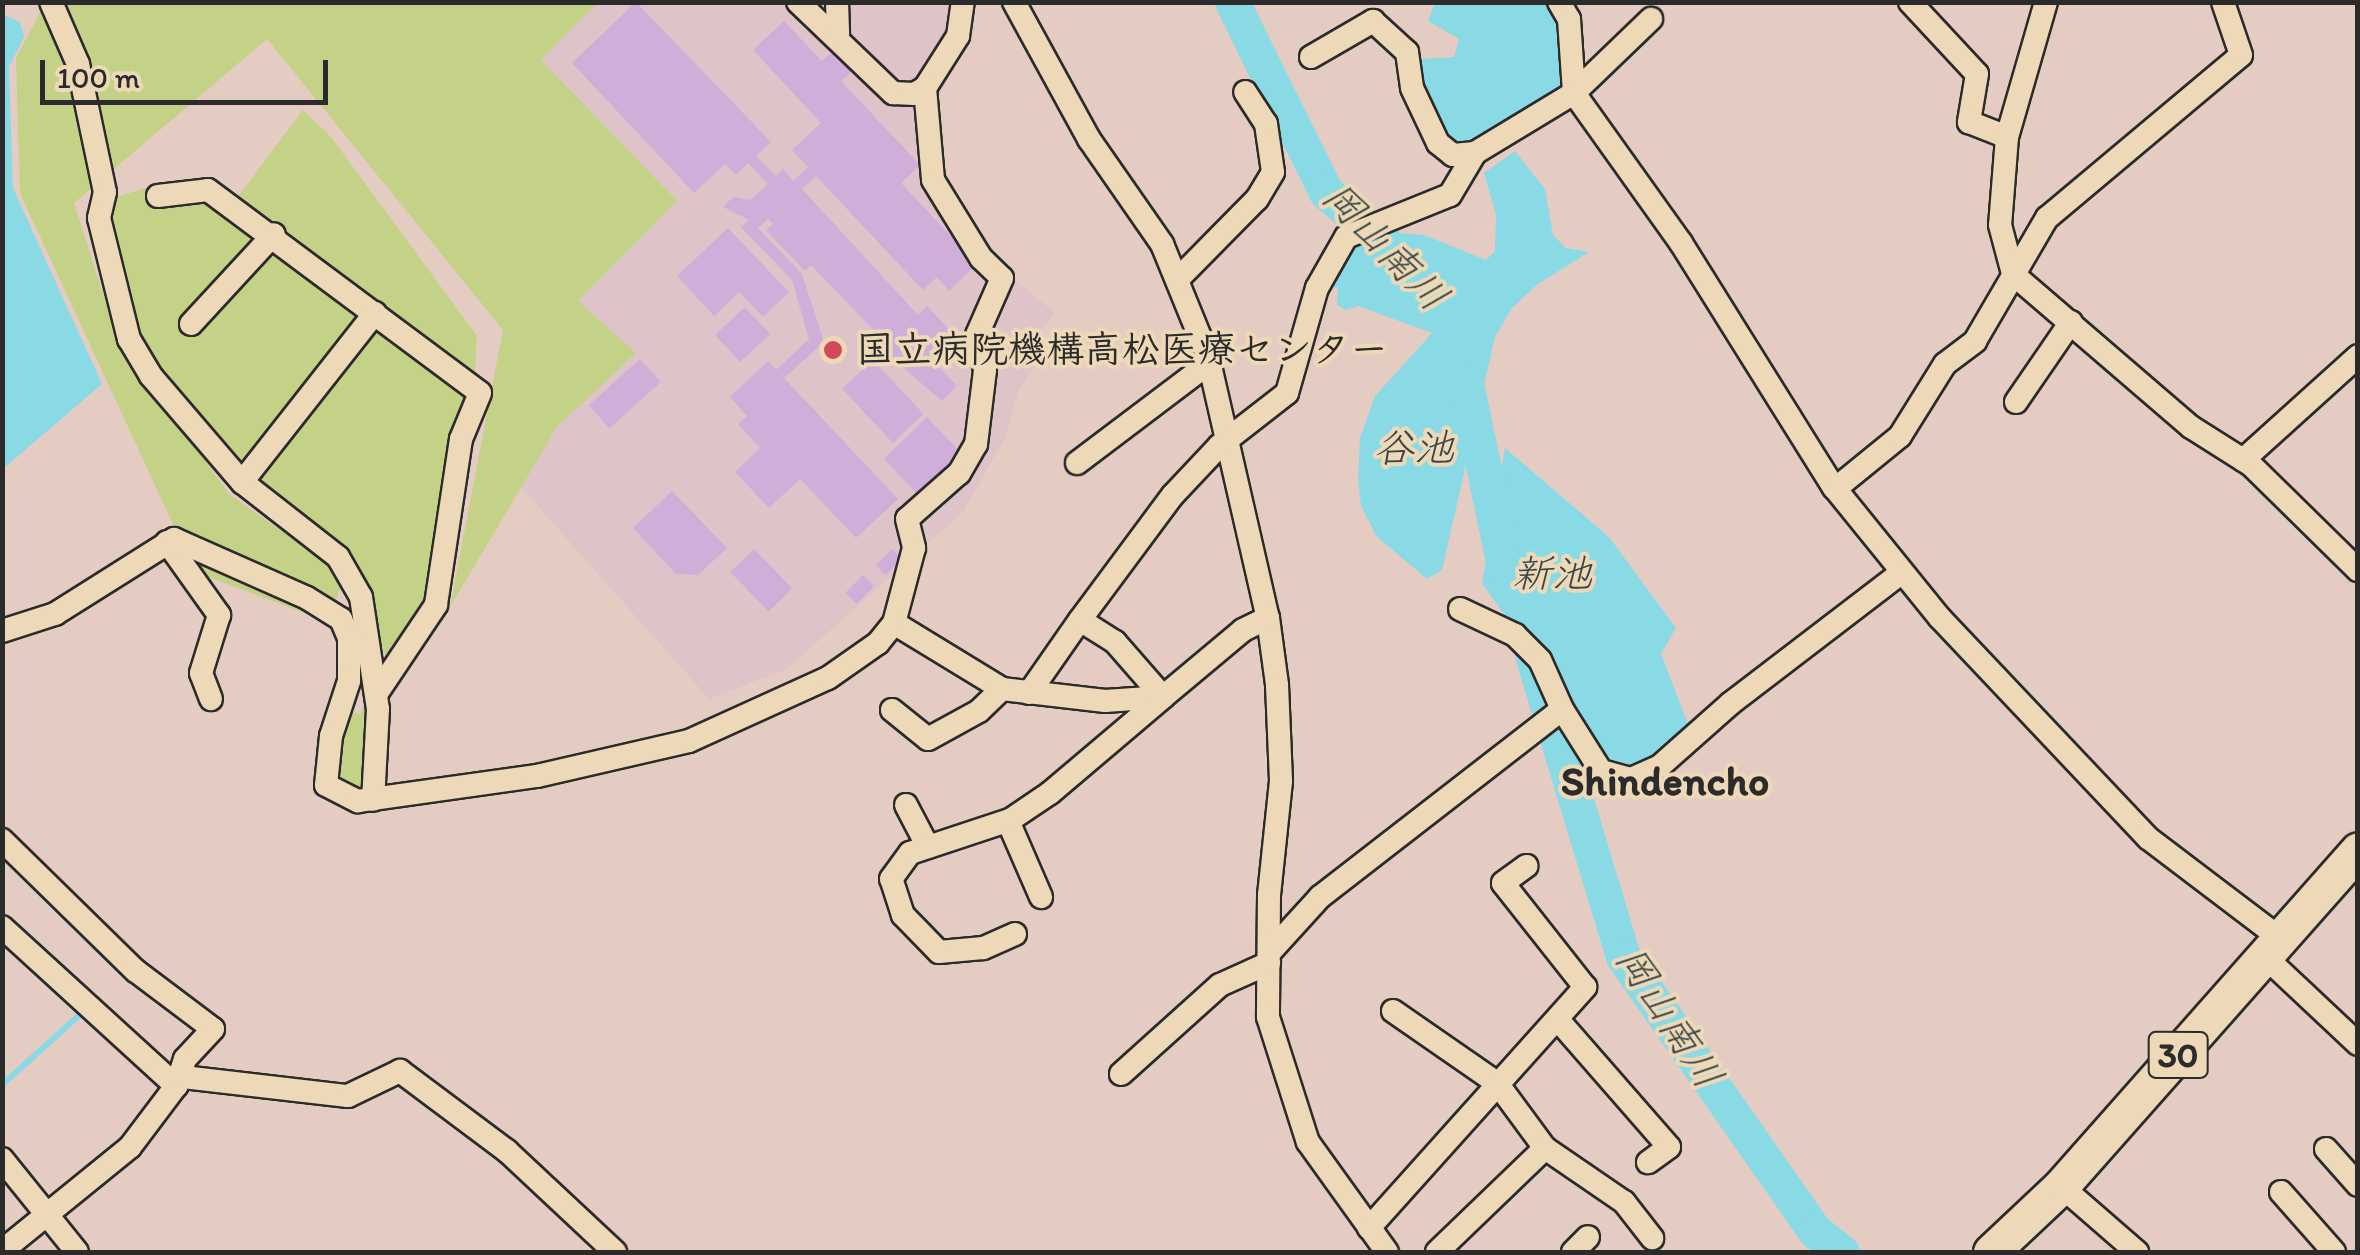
<!DOCTYPE html>
<meta charset="utf-8">
<style>
body{margin:0}
#map{position:relative;width:2360px;height:1255px;overflow:hidden;background:#e4ccc2;font-family:Itim,"Klee One",sans-serif}
div>[style]{position:absolute}
[style*='--x']{left:calc(var(--x)*1px);top:calc(var(--y)*1px);width:calc(var(--w)*1px);rotate:calc(var(--a)*1deg)}
.built>*{inset:0;background:#dec3c9}
.green>*{inset:0;background:#c3d286}
.water>*{inset:0;background:#8adae5}
.stream>*{height:6px;margin:-3px;padding:0 3px;transform-origin:3px;border-radius:3px;background:#8adae5}
.river>*{height:35px;margin:-17.5px;padding:0 17.5px;transform-origin:17.5px;border-radius:17.5px;background:#8adae5}
.building>*{inset:0;background:#cfaeda;transform-origin:0 0}
.roads{filter:drop-shadow(2px 0 #2b2b2b) drop-shadow(-2px 0 #2b2b2b) drop-shadow(0 2px #2b2b2b) drop-shadow(0 -2px #2b2b2b)}
.street>*{height:22px;margin:-11px;padding:0 11px;transform-origin:11px;border-radius:11px;background:#edd9b7}
.primary>*{height:35px;margin:-17.5px;padding:0 17.5px;transform-origin:17.5px;border-radius:17.5px;background:#edd9b7}
.dots>*{width:28px;height:28px;translate:-50% -50%;box-sizing:border-box;border:5px solid #edd9b7;border-radius:50%}
span{translate:-50% -50%;white-space:nowrap;text-align:center;line-height:1.15;-webkit-text-stroke:8px #edd9b7;paint-order:stroke}
.shield-label span{padding:2px 8px;background:#edd9b7;border:2px solid;border-radius:8px;-webkit-text-stroke-width:0}
.shield-label{font-size:35px;color:#2b2b2b;font-weight:700}
.poi-label{font-size:38px;color:#2b2b2b;font-weight:700}
.left{translate:0 -50%;text-align:left}
.water-label{font-size:40px;color:#394547;font-style:italic}
.quarter-label{font-size:42px;color:#2b2b2b;font-weight:700}
.frame{position:absolute;inset:0;border:5px solid #2b2b2b;pointer-events:none}
.scale{position:absolute;left:40px;top:60px;width:288px;height:45px;box-sizing:border-box;border:5px solid #2b2b2b;border-top:0;padding-left:12px;font-size:30px;line-height:35px;white-space:nowrap;color:#2b2b2b;-webkit-text-stroke:8px #edd9b7;paint-order:stroke}
</style>
<div id="map">
<div class="built">
<i style="clip-path:polygon(598px 3px,975px 3px,975px 30px,938px 97px,946px 189px,994px 263px,1055px 313px,1029px 347px,1041px 357px,1018px 391px,1006px 436px,963px 512px,787px 669px,709px 699px,521px 487px,557px 427px,636px 353px,577px 301px,677px 201px,540px 60px)"></i>
</div>
<div class="green">
<i style="clip-path:polygon(45px 3px,598px 3px,541px 60px,677px 201px,578px 301px,636px 353px,557px 427px,450px 607px,503px 330px,267px 39px,74px 203px,117px 338px,229px 494px,344px 575px,329px 622px,195px 572px,20px 193px,16px 58px)"></i>
<i style="clip-path:polygon(303px 110px,331px 137px,477px 336px,473px 400px,432px 602px,389px 657px,365px 795px,329px 780px,348px 713px,360px 714px,385px 655px,366px 592px,244px 473px,133px 340px,100px 202px,146px 188px,200px 183px,237px 198px)"></i>
</div>
<div class="water">
<i style="clip-path:polygon(1435px 3px,1551px 3px,1564px 27px,1563px 87px,1470px 142px,1449px 143px,1426px 97px,1420px 59px,1454px 57px,1459px 39px,1428px 21px)"></i>
<i style="clip-path:polygon(2px 14px,20px 22px,24px 37px,9px 67px,13px 188px,102px 384px,3px 469px)"></i>
<i style="clip-path:polygon(1515px 151px,1545px 189px,1553px 235px,1566px 248px,1589px 252px,1538px 284px,1512px 308px,1495px 337px,1442px 570px,1427px 579px,1377px 537px,1361px 506px,1358px 480px,1360px 438px,1375px 396px,1432px 333px,1358px 306px,1346px 310px,1337px 305px,1338px 288px,1329px 286px,1339px 251px,1384px 232px,1424px 235px,1486px 260px,1495px 251px,1496px 215px,1484px 173px)"></i>
<i style="clip-path:polygon(1505px 448px,1609px 537px,1676px 628px,1661px 654px,1688px 724px,1643px 762px,1615px 772px,1482px 583px)"></i>
</div>
<div class="stream">
<i style="--x:2;--y:1085;--w:110;--a:-42.1"></i>
</div>
<div class="river">
<i style="--x:1232;--y:2;--w:212;--a:63.7"></i>
<i style="--x:1326;--y:192;--w:87;--a:40.8"></i>
<i style="--x:1466;--y:383;--w:183;--a:78.3"></i>
<i style="--x:1532;--y:655;--w:315;--a:73.2"></i>
<i style="--x:1623;--y:957;--w:335;--a:55"></i>
<i style="--x:1815;--y:1231;--w:34;--a:38"></i>
</div>
<div class="building">
<i style="clip-path:polygon(636px 2px,771px 142px,756px 156px,776px 176px,783px 169px,793px 181px,808px 167px,792px 150px,821px 123px,753px 50px,784px 21px,822px 61px,835px 50px,853px 70px,841px 81px,920px 165px,901px 183px,977px 264px,949px 291px,937px 277px,923px 290px,816px 176px,802px 189px,918px 315px,927px 306px,954px 335px,931px 358px,957px 386px,942px 401px,882px 349px,887px 344px,811px 265px,805px 271px,766px 230px,773px 224px,768px 219px,758px 228px,802px 274px,824px 342px,784px 378px,898px 499px,856px 538px,800px 479px,769px 508px,735px 472px,760px 448px,738px 424px,747px 416px,730px 397px,768px 361px,776px 370px,809px 339px,792px 280px,741px 227px,749px 220px,723px 207px,733px 197px,750px 200px,768px 184px,748px 163px,736px 175px,725px 164px,694px 193px,572px 63px)"></i>
<i style="clip-path:polygon(728px 228px,789px 292px,763px 317px,739px 292px,714px 316px,677px 276px)"></i>
<i style="left:745px;top:307px;width:37px;height:41px;rotate:47deg"></i>
<i style="left:640px;top:359px;width:31px;height:69px;rotate:48deg"></i>
<i style="left:873px;top:360px;width:74px;height:42px;rotate:47deg"></i>
<i style="clip-path:polygon(927px 417px,959px 451px,922px 499px,884px 459px)"></i>
<i style="clip-path:polygon(672px 491px,727px 548px,698px 575px,676px 574px,633px 528px)"></i>
<i style="left:754px;top:549px;width:55px;height:33px;rotate:46deg"></i>
<i style="left:892px;top:549px;width:14px;height:23px;rotate:45deg"></i>
<i style="left:863px;top:575px;width:16px;height:25px;rotate:45deg"></i>
</div>
<div class="roads">
<div class="street">
<i style="--x:51;--y:2;--w:68;--a:66.5"></i>
<i style="--x:78;--y:64;--w:131;--a:78.1"></i>
<i style="--x:105;--y:192;--w:27;--a:103"></i>
<i style="--x:99;--y:218;--w:125;--a:76.1"></i>
<i style="--x:129;--y:339;--w:43;--a:59.3"></i>
<i style="--x:151;--y:376;--w:140;--a:49.4"></i>
<i style="--x:242;--y:482;--w:122;--a:38"></i>
<i style="--x:338;--y:557;--w:46;--a:60.1"></i>
<i style="--x:361;--y:597;--w:113;--a:81.4"></i>
<i style="--x:378;--y:709;--w:91;--a:93.1"></i>
<i style="--x:798;--y:2;--w:132;--a:43.8"></i>
<i style="--x:893;--y:93;--w:21;--a:3"></i>
<i style="--x:914;--y:94;--w:13;--a:-29"></i>
<i style="--x:925;--y:88;--w:62;--a:-57.6"></i>
<i style="--x:958;--y:36;--w:34;--a:-82"></i>
<i style="--x:837;--y:2;--w:32;--a:88"></i>
<i style="--x:1014;--y:2;--w:156;--a:61.3"></i>
<i style="--x:1089;--y:139;--w:128;--a:55.2"></i>
<i style="--x:1162;--y:244;--w:122;--a:67.8"></i>
<i style="--x:1208;--y:357;--w:268;--a:77.1"></i>
<i style="--x:1268;--y:618;--w:68;--a:82.3"></i>
<i style="--x:1277;--y:685;--w:96;--a:87.6"></i>
<i style="--x:1281;--y:781;--w:115;--a:96"></i>
<i style="--x:1269;--y:895;--w:122;--a:90.5"></i>
<i style="--x:1268;--y:1017;--w:131;--a:72.3"></i>
<i style="--x:1308;--y:1142;--w:135;--a:54.3"></i>
<i style="--x:1559;--y:2;--w:20;--a:60"></i>
<i style="--x:1569;--y:19;--w:74;--a:86.1"></i>
<i style="--x:1574;--y:93;--w:184;--a:54.5"></i>
<i style="--x:1681;--y:243;--w:287;--a:58"></i>
<i style="--x:1833;--y:486;--w:170;--a:51"></i>
<i style="--x:1940;--y:618;--w:303;--a:46.6"></i>
<i style="--x:2148;--y:838;--w:167;--a:37.2"></i>
<i style="--x:1910;--y:2;--w:98;--a:47.1"></i>
<i style="--x:1977;--y:74;--w:49;--a:99.5"></i>
<i style="--x:1969;--y:122;--w:41;--a:21.5"></i>
<i style="--x:2046;--y:2;--w:141;--a:106.1"></i>
<i style="--x:2007;--y:137;--w:88;--a:94.5"></i>
<i style="--x:2000;--y:225;--w:51;--a:75.1"></i>
<i style="--x:2013;--y:274;--w:235;--a:40.7"></i>
<i style="--x:2191;--y:427;--w:71;--a:32.3"></i>
<i style="--x:2251;--y:465;--w:150;--a:44.5"></i>
<i style="--x:1311;--y:57;--w:72;--a:-30.1"></i>
<i style="--x:1373;--y:21;--w:46;--a:42.4"></i>
<i style="--x:1407;--y:52;--w:36;--a:82"></i>
<i style="--x:1412;--y:88;--w:61;--a:64.7"></i>
<i style="--x:1438;--y:143;--w:19;--a:39"></i>
<i style="--x:1453;--y:155;--w:22;--a:-5"></i>
<i style="--x:925;--y:88;--w:92;--a:85"></i>
<i style="--x:933;--y:180;--w:92;--a:58.4"></i>
<i style="--x:981;--y:258;--w:29;--a:44"></i>
<i style="--x:1002;--y:278;--w:62;--a:113.7"></i>
<i style="--x:977;--y:335;--w:36;--a:77"></i>
<i style="--x:985;--y:370;--w:75;--a:96.9"></i>
<i style="--x:976;--y:444;--w:34;--a:120"></i>
<i style="--x:959;--y:473;--w:69;--a:138.5"></i>
<i style="--x:907;--y:519;--w:30;--a:76"></i>
<i style="--x:914;--y:548;--w:78;--a:104.9"></i>
<i style="--x:894;--y:623;--w:127;--a:31.4"></i>
<i style="--x:1002;--y:689;--w:104;--a:6.6"></i>
<i style="--x:1105;--y:701;--w:58;--a:-3.9"></i>
<i style="--x:1163;--y:697;--w:104;--a:-39.9"></i>
<i style="--x:1243;--y:630;--w:28;--a:-26"></i>
<i style="--x:158;--y:196;--w:50;--a:-6.8"></i>
<i style="--x:208;--y:190;--w:339;--a:36.7"></i>
<i style="--x:480;--y:393;--w:50;--a:112.4"></i>
<i style="--x:461;--y:439;--w:168;--a:98.6"></i>
<i style="--x:436;--y:605;--w:106;--a:123.8"></i>
<i style="--x:1177;--y:280;--w:114;--a:-45.4"></i>
<i style="--x:1257;--y:199;--w:31;--a:-59"></i>
<i style="--x:1273;--y:172;--w:49;--a:-98.3"></i>
<i style="--x:1266;--y:124;--w:38;--a:-123"></i>
<i style="--x:191;--y:324;--w:122;--a:-47.3"></i>
<i style="--x:2016;--y:402;--w:97;--a:-55.5"></i>
<i style="--x:2243;--y:460;--w:155;--a:-42.1"></i>
<i style="--x:1077;--y:463;--w:166;--a:-37.1"></i>
<i style="--x:242;--y:482;--w:215;--a:-51.8"></i>
<i style="--x:1835;--y:489;--w:84;--a:-39.2"></i>
<i style="--x:1900;--y:436;--w:85;--a:-58"></i>
<i style="--x:1945;--y:364;--w:38;--a:-37"></i>
<i style="--x:1975;--y:341;--w:143;--a:-59.7"></i>
<i style="--x:2047;--y:218;--w:253;--a:-40"></i>
<i style="--x:2241;--y:55;--w:56;--a:-108.8"></i>
<i style="--x:167;--y:542;--w:90;--a:54.5"></i>
<i style="--x:219;--y:615;--w:61;--a:107.2"></i>
<i style="--x:201;--y:673;--w:28;--a:69"></i>
<i style="--x:1460;--y:609;--w:61;--a:25.3"></i>
<i style="--x:1515;--y:635;--w:35;--a:45"></i>
<i style="--x:1540;--y:660;--w:54;--a:65.8"></i>
<i style="--x:2;--y:631;--w:56;--a:-17.8"></i>
<i style="--x:55;--y:614;--w:141;--a:-32.2"></i>
<i style="--x:174;--y:539;--w:145;--a:23.9"></i>
<i style="--x:307;--y:598;--w:40;--a:32"></i>
<i style="--x:341;--y:619;--w:21;--a:67"></i>
<i style="--x:349;--y:638;--w:43;--a:90"></i>
<i style="--x:349;--y:681;--w:58;--a:108.1"></i>
<i style="--x:331;--y:736;--w:49;--a:95.8"></i>
<i style="--x:326;--y:785;--w:36;--a:27"></i>
<i style="--x:358;--y:801;--w:181;--a:-8"></i>
<i style="--x:537;--y:776;--w:156;--a:-13"></i>
<i style="--x:689;--y:741;--w:153;--a:-24.4"></i>
<i style="--x:828;--y:678;--w:61;--a:-35"></i>
<i style="--x:878;--y:643;--w:26;--a:-51"></i>
<i style="--x:1029;--y:693;--w:89;--a:-55.1"></i>
<i style="--x:892;--y:710;--w:46;--a:38.9"></i>
<i style="--x:928;--y:739;--w:58;--a:-28.8"></i>
<i style="--x:979;--y:711;--w:32;--a:-44"></i>
<i style="--x:906;--y:805;--w:47;--a:62.4"></i>
<i style="--x:1008;--y:821;--w:83;--a:66.5"></i>
<i style="--x:2;--y:840;--w:187;--a:44.4"></i>
<i style="--x:136;--y:971;--w:96;--a:37"></i>
<i style="--x:213;--y:1029;--w:41;--a:133"></i>
<i style="--x:185;--y:1059;--w:28;--a:108"></i>
<i style="--x:2;--y:927;--w:236;--a:42.4"></i>
<i style="--x:176;--y:1086;--w:76;--a:127"></i>
<i style="--x:130;--y:1147;--w:165;--a:140.9"></i>
<i style="--x:1015;--y:934;--w:35;--a:156"></i>
<i style="--x:983;--y:948;--w:44;--a:174.8"></i>
<i style="--x:939;--y:952;--w:52;--a:-134.2"></i>
<i style="--x:903;--y:915;--w:38;--a:-108"></i>
<i style="--x:891;--y:879;--w:32;--a:-54"></i>
<i style="--x:910;--y:853;--w:105;--a:-18.3"></i>
<i style="--x:1010;--y:820;--w:48;--a:-34"></i>
<i style="--x:1050;--y:793;--w:148;--a:-40.3"></i>
<i style="--x:1163;--y:697;--w:73;--a:-131.1"></i>
<i style="--x:1115;--y:642;--w:41;--a:-147.8"></i>
<i style="--x:1080;--y:620;--w:156;--a:-53.4"></i>
<i style="--x:1173;--y:495;--w:67;--a:-46.8"></i>
<i style="--x:1219;--y:446;--w:86;--a:-37.9"></i>
<i style="--x:1287;--y:393;--w:109;--a:-74.1"></i>
<i style="--x:1317;--y:288;--w:59;--a:-60.4"></i>
<i style="--x:1346;--y:237;--w:112;--a:-22"></i>
<i style="--x:1450;--y:195;--w:49;--a:-59.2"></i>
<i style="--x:1475;--y:153;--w:116;--a:-31.2"></i>
<i style="--x:1574;--y:93;--w:107;--a:-43.9"></i>
<i style="--x:2269;--y:952;--w:17;--a:65"></i>
<i style="--x:2276;--y:967;--w:112;--a:43.2"></i>
<i style="--x:1269;--y:953;--w:76;--a:-47.7"></i>
<i style="--x:1320;--y:897;--w:306;--a:-37.8"></i>
<i style="--x:1562;--y:709;--w:73;--a:57.8"></i>
<i style="--x:1601;--y:771;--w:31;--a:15"></i>
<i style="--x:1631;--y:779;--w:32;--a:-24"></i>
<i style="--x:1660;--y:766;--w:95;--a:-41.6"></i>
<i style="--x:1731;--y:703;--w:214;--a:-37.4"></i>
<i style="--x:1393;--y:1011;--w:126;--a:34.7"></i>
<i style="--x:1497;--y:1083;--w:81;--a:53.6"></i>
<i style="--x:1545;--y:1148;--w:96;--a:34.4"></i>
<i style="--x:1624;--y:1202;--w:46;--a:52.1"></i>
<i style="--x:1559;--y:1021;--w:167;--a:48.9"></i>
<i style="--x:1669;--y:1147;--w:26;--a:144"></i>
<i style="--x:1121;--y:1074;--w:133;--a:-42"></i>
<i style="--x:1220;--y:985;--w:54;--a:-24.2"></i>
<i style="--x:183;--y:1077;--w:166;--a:6.6"></i>
<i style="--x:348;--y:1096;--w:58;--a:-25.7"></i>
<i style="--x:400;--y:1071;--w:134;--a:36.8"></i>
<i style="--x:507;--y:1151;--w:148;--a:43.1"></i>
<i style="--x:2326;--y:1149;--w:48;--a:48.4"></i>
<i style="--x:2;--y:1159;--w:119;--a:51.1"></i>
<i style="--x:2061;--y:1186;--w:101;--a:41"></i>
<i style="--x:2281;--y:1192;--w:80;--a:48.5"></i>
<i style="--x:1369;--y:1228;--w:324;--a:-48.1"></i>
<i style="--x:1585;--y:987;--w:132;--a:-128.3"></i>
<i style="--x:1503;--y:883;--w:29;--a:-36"></i>
<i style="--x:1437;--y:1252;--w:150;--a:-43.9"></i>
<i style="--x:1573;--y:1252;--w:21;--a:-45"></i>
</div>
<div class="primary">
<i style="--x:1991;--y:1252;--w:96;--a:-43.3"></i>
<i style="--x:2061;--y:1186;--w:448;--a:-48.5"></i>
</div>
</div>
<div class="dots">
<i style="left:833px;top:350px;background:#d1495b"></i>
</div>
<div class="shield-label">
<span style="left:2178px;top:1055px">30</span>
</div>
<div class="poi-label">
<span class="left" style="left:856px;top:350px">国立病院機構高松医療センター</span>
</div>
<div class="water-label">
<span style="left:1386px;top:246px;rotate:46deg">岡山南川</span>
<span style="left:1414px;top:447px">谷池</span>
<span style="left:1552px;top:573px">新池</span>
<span style="left:1670px;top:1017px;rotate:57deg">岡山南川</span>
</div>
<div class="quarter-label">
<span style="left:1665px;top:781px">Shindencho</span>
</div>
<div class="frame"></div>
<div class="scale">100 m</div>
</div>
